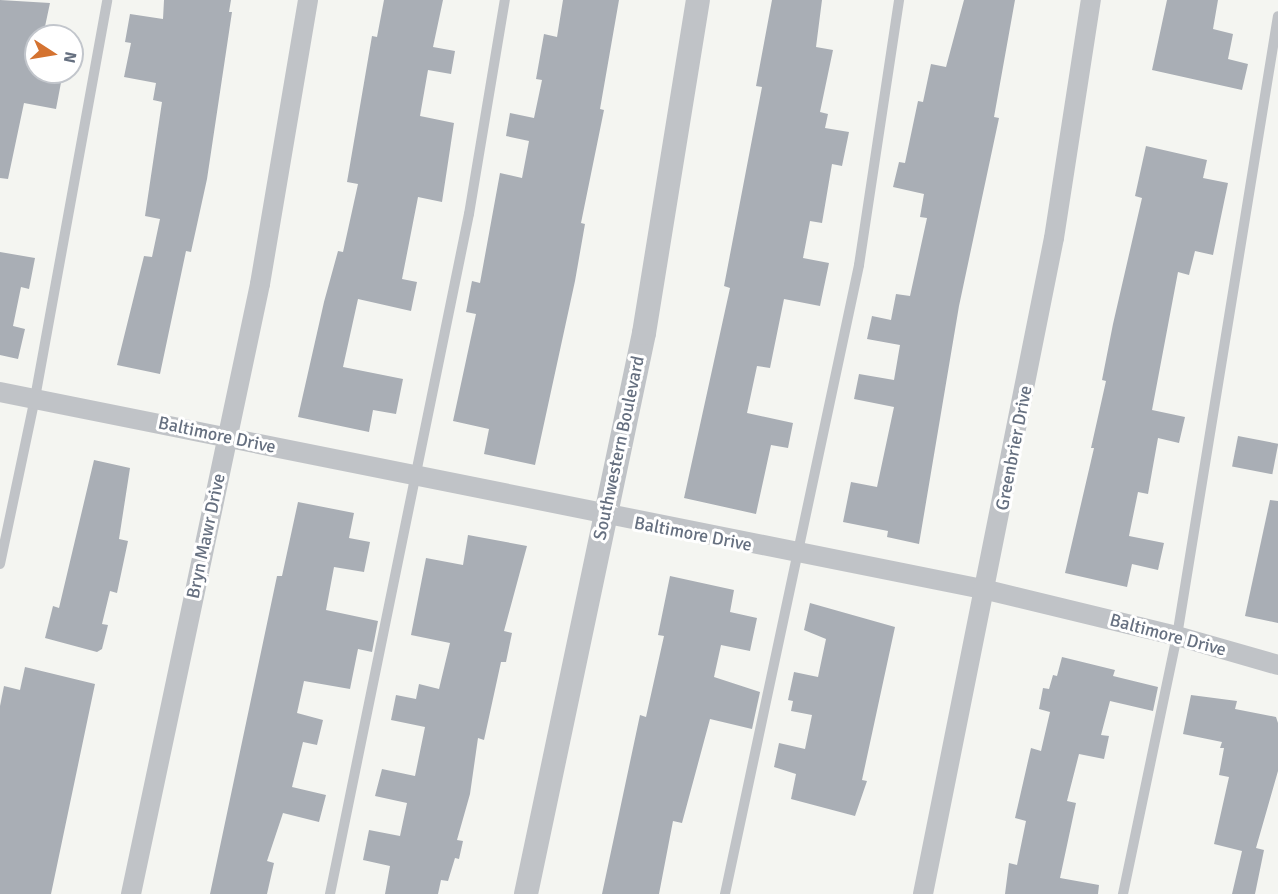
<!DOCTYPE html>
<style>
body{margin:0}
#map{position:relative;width:1278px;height:894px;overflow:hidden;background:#f4f5f1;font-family:Signika,sans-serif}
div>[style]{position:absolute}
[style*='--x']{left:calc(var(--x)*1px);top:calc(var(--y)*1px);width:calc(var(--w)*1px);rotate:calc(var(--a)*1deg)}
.building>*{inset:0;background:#a9aeb5;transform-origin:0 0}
.service>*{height:10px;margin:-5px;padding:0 5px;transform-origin:5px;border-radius:5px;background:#c0c3c7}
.minor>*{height:20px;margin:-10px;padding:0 10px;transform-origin:10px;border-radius:10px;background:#c0c3c7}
.tertiary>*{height:24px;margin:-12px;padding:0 12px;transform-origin:12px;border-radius:12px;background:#c0c3c7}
span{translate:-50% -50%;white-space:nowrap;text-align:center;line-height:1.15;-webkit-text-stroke:6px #fff;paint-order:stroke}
.street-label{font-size:18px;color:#667080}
.north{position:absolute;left:24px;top:24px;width:60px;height:60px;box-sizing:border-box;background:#fff;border:2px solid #c2c6cc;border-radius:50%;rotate:102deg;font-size:16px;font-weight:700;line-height:24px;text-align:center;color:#667080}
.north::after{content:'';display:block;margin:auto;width:21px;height:27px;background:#d47331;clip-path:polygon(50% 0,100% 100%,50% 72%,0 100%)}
</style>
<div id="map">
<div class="building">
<i style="clip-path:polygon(0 0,50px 3px,43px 36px,36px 36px,36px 72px,63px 72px,56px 109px,24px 103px,8px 179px,0 178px)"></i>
<i style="clip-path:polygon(164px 0,231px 0,229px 12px,232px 12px,207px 179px,191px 252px,186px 251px,160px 374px,117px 365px,144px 256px,152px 257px,160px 219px,145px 216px,162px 102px,153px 100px,156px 83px,124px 77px,131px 43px,125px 42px,130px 14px,163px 19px)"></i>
<i style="clip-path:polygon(384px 0,443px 0,433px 47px,455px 51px,451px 74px,428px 70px,420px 116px,454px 123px,442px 202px,418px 197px,402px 279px,417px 282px,411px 311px,358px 299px,343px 367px,403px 379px,396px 414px,373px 410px,369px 432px,298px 417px,324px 302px,338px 251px,343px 252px,358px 184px,347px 182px,372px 36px,377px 37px)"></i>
<i style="clip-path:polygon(563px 0,619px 0,600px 109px,604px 110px,581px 223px,585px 224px,575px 281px,535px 465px,484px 454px,489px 429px,453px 421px,476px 314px,466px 312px,472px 281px,480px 283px,500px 173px,522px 178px,529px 141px,506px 136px,510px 113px,534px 118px,542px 80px,536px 79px,544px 34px,557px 37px)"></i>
<i style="clip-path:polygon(772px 0,822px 0,816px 47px,833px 50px,820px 112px,828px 114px,825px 128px,849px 132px,842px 166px,832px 164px,822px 223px,810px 221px,803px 258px,829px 263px,820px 306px,784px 299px,770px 368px,757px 366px,747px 413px,793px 423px,788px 448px,771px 445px,756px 514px,684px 498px,730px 288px,724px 286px,762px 87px,756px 86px)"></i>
<i style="clip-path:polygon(964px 0,1015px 0,994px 117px,999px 118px,959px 306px,919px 544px,887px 537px,888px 531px,843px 522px,851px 482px,877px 487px,894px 407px,854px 399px,859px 374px,894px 380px,900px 345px,867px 339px,872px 316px,891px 320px,896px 294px,910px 296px,927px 218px,920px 217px,924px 194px,893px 187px,899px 162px,905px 163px,918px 101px,923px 102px,931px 64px,946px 67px)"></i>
<i style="clip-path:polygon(1167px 0,1218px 0,1213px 29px,1233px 34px,1228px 59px,1248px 64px,1242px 90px,1152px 70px)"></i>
<i style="clip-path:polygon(1146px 146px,1207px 160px,1203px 178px,1228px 183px,1213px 255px,1195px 251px,1189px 275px,1178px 272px,1152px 410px,1185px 417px,1179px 443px,1158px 438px,1148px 494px,1138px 492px,1129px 536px,1164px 543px,1158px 570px,1132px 564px,1127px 587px,1065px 573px,1094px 448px,1091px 448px,1106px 381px,1102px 380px,1113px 324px,1142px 198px,1135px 196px)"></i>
<i style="clip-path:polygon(0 252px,35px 258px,29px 289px,21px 287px,13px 326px,25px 329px,18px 359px,0 355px)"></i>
<i style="left:1238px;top:436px;width:41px;height:31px;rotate:11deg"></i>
<i style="clip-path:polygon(94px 460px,130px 468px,119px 539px,128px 541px,117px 593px,110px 591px,102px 624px,108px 625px,102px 649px,97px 652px,45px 638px,53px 606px,59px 608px)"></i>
<i style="clip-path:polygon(1270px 500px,1278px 501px,1278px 623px,1245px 616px)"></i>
<i style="clip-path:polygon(298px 502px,354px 513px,349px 538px,370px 542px,364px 572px,334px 567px,326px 610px,378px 621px,372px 652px,358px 649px,350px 689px,304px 681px,297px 713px,323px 720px,317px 745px,303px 742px,292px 787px,326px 795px,319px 822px,283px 813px,267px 861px,274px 863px,267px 894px,210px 894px,277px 576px,282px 576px)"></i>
<i style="clip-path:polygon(468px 535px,527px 546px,504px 631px,512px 633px,506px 662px,501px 662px,484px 740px,478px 738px,470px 794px,457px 840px,463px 841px,459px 859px,455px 858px,448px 881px,441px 880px,438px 894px,385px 894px,390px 866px,363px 860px,369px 830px,400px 836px,407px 803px,375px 796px,382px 769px,415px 776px,425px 727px,391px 720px,396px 695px,416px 699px,419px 684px,439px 689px,450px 643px,411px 635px,426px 558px,463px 565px)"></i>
<i style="clip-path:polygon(670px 576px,734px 590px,730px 612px,757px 618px,750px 651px,721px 645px,714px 677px,760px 692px,752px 729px,710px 719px,682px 823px,673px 821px,659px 894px,602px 894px,640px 715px,646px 717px,664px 636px,658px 635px)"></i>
<i style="clip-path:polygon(810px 603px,895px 627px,862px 780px,867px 781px,855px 816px,791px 799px,796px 774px,774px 767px,779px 743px,805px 749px,812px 715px,791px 711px,793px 701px,788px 700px,794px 672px,818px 677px,826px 639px,804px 630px)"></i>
<i style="clip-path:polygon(1062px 657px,1115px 670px,1113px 676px,1158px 687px,1153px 711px,1110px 701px,1101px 735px,1109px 736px,1104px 759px,1079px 754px,1067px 801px,1076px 803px,1060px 878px,1099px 885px,1098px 894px,1005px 894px,1009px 863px,1017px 865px,1026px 821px,1015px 818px,1031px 748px,1041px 751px,1050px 712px,1039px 709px,1043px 688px,1049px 689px,1053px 675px,1057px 676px)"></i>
<i style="clip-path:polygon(25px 667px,95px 684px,51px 894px,0 894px,0 706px,4px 686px,20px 690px)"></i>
<i style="clip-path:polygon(1191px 695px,1237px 701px,1235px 709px,1276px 717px,1278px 723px,1278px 771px,1256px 848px,1264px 850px,1255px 894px,1232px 894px,1242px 851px,1214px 844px,1229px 777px,1219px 775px,1224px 748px,1220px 748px,1222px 742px,1183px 734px)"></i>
</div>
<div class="service">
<i style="--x:0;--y:564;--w:170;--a:-78.1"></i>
<i style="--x:35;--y:398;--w:404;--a:-79.7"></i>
<i style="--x:330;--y:894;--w:694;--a:-78.45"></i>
<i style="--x:469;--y:214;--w:217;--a:-80.5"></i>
<i style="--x:725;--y:894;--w:643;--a:-77.97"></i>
<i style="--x:859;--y:265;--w:268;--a:-81.4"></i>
<i style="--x:1123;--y:894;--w:264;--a:-78.2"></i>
<i style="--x:1177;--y:636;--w:628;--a:-80.75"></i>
</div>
<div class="minor">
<i style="--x:0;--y:392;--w:1007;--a:11.34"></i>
<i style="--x:987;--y:590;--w:195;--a:13.6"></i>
<i style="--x:1177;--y:636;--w:105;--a:16"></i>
<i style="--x:131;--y:894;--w:623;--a:-78.06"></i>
<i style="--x:260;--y:284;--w:288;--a:-80.4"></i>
<i style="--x:923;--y:894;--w:669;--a:-78.71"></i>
<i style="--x:1054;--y:238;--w:241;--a:-81.2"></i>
</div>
<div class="tertiary">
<i style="--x:526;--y:894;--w:573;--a:-78.12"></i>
<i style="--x:644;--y:333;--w:337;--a:-80.8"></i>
</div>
<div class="street-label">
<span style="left:217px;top:435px;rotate:12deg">Baltimore Drive</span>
<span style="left:619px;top:448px;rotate:-78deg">Southwestern Boulevard</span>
<span style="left:1014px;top:448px;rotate:-79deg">Greenbrier Drive</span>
<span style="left:693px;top:534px;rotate:11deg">Baltimore Drive</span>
<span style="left:206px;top:536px;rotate:-78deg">Bryn Mawr Drive</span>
<span style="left:1168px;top:635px;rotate:15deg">Baltimore Drive</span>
</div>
<div class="north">N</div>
</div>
